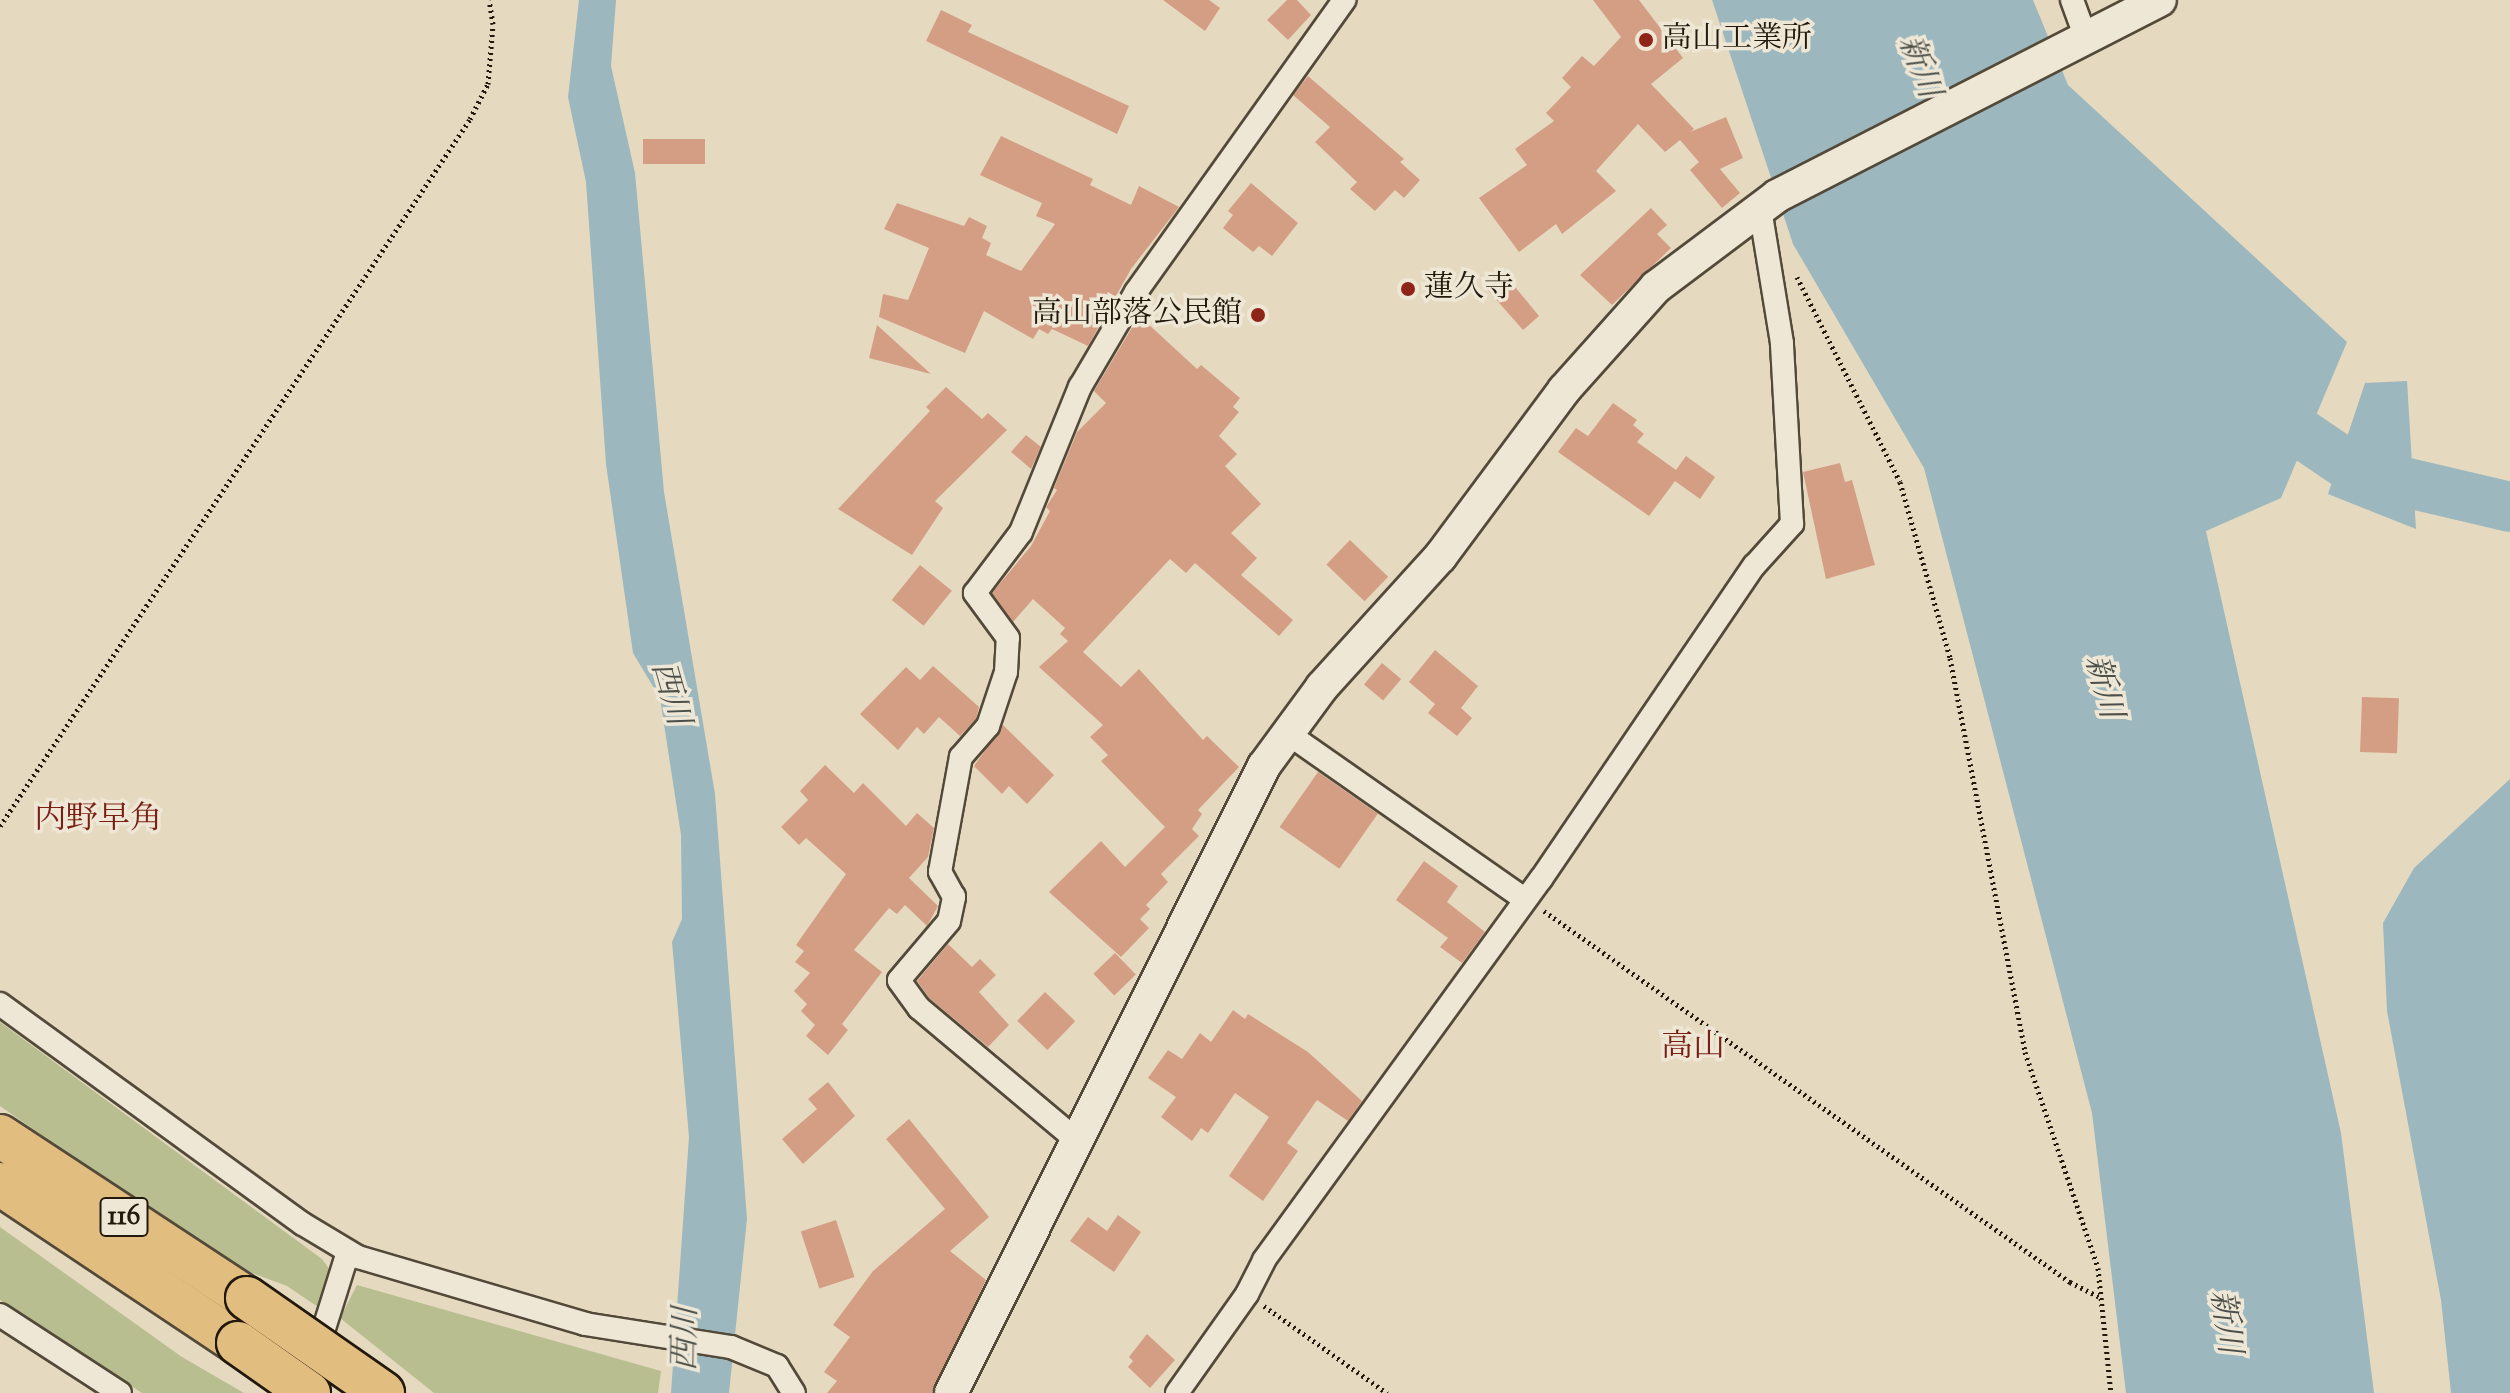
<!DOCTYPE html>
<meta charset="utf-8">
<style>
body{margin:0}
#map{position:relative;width:2510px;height:1393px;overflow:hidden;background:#e5dac0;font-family:"Sorts Mill Goudy","Noto Serif JP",serif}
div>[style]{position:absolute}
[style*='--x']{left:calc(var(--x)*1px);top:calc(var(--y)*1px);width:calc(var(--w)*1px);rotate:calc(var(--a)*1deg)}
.green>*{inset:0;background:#b8be90}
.water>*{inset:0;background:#9cb7be}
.river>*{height:50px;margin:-25px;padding:0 25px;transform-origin:25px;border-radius:25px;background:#9cb7be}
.building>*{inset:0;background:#d49e84;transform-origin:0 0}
.path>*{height:5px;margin-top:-2.5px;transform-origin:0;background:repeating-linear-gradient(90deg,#22190c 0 2px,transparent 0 6px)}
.roads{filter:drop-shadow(2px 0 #534939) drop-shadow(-2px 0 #534939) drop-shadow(0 2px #534939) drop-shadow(0 -2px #534939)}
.street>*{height:22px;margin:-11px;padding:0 11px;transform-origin:11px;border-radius:11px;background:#eee7d6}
.secondary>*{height:32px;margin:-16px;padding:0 16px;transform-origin:16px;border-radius:16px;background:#eee7d6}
.highway>*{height:42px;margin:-21px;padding:0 21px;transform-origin:21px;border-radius:21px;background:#e2bd80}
.bridges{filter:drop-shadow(2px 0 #22190c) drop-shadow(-2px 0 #22190c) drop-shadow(0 2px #22190c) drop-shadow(0 -2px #22190c)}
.highway-bridge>*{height:42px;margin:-21px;padding:0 21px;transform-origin:21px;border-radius:21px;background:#e2bd80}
.dots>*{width:22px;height:22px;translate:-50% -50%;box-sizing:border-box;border:4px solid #eee7d6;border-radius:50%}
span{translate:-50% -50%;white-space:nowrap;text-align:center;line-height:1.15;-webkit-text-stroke:7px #eee7d6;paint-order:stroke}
.shield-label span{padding:2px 6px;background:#eee7d6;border:2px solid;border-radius:6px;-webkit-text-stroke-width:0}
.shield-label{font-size:28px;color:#22190c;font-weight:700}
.poi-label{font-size:30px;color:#22190c}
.left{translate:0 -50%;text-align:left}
.right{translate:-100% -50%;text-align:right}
.water-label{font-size:32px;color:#4d504a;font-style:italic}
.neighbourhood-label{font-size:32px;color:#7a1f14}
</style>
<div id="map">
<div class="green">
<i style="clip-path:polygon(0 1022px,322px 1259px,330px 1270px,318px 1307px,287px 1286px,223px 1262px,0 1106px)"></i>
<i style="clip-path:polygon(0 1227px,182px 1357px,244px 1393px,142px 1393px,0 1300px)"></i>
<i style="clip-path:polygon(357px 1285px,661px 1371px,658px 1393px,434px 1393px,340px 1318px)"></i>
</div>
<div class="water">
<i style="clip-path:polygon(579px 0,616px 0,611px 66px,635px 173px,664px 492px,715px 794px,747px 1219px,729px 1393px,671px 1393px,689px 1137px,672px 942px,682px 919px,681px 835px,660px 698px,633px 653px,606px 464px,586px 182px,568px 97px)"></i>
<i style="clip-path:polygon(1712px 0,2033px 0,2068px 85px,2347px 342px,2281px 498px,2206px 531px,2341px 1133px,2374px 1393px,2126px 1393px,2092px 1113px,1924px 468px,1793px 244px)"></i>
<i style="clip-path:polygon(2407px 381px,2416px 529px,2328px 494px,2365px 383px)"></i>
<i style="clip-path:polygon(2510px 779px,2510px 1393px,2451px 1393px,2441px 1300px,2387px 1011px,2383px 923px,2414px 868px)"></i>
</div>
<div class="river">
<i style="--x:2252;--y:400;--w:127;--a:34.1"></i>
<i style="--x:2357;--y:471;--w:157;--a:13.2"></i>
</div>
<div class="building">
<i style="clip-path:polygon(1163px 0,1209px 0,1220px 8px,1205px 31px)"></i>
<i style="clip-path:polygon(1287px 0,1297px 0,1311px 15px,1288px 40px,1267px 20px)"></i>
<i style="clip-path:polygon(1593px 0,1639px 0,1683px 58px,1651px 84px,1694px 129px,1690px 132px,1726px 117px,1743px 158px,1720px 169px,1740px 193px,1722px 208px,1690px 170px,1699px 162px,1680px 140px,1665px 152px,1638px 124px,1596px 171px,1616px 191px,1562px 234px,1556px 224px,1519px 252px,1479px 198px,1527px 165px,1515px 149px,1554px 121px,1546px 113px,1571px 87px,1562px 78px,1582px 56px,1594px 66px,1621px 37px)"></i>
<i style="clip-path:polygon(941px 10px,972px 25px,968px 32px,1129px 106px,1117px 134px,926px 41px)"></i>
<i style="clip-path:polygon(1308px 76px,1404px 159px,1400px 162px,1420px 180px,1404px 198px,1395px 190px,1375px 211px,1350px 189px,1357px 182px,1315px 142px,1330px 127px,1293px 95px)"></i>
<i style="clip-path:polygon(1001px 136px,1093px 179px,1090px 185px,1131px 205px,1139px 186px,1179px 207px,1131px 269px,1088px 346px,1052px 329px,1048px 334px,1039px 329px,1033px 339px,984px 311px,965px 353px,879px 317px,883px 294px,908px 300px,929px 248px,884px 229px,897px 203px,964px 226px,969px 217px,987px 226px,982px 238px,991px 243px,986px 255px,1021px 271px,1055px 224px,1036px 216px,1042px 203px,980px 175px)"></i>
<i style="left:643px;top:139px;width:62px;height:25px"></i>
<i style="clip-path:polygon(1251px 183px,1298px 223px,1272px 256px,1259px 246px,1253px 252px,1223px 228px,1233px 215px,1228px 211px)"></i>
<i style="clip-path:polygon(1651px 208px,1667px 225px,1657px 234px,1671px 248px,1612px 305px,1580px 275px)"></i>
<i style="clip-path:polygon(1497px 276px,1506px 276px,1539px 316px,1523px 330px,1485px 287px)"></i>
<i style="clip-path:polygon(1136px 321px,1146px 322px,1197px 369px,1201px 365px,1240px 398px,1233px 407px,1239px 412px,1219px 436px,1237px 454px,1225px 466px,1261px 504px,1231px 533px,1257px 558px,1241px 575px,1293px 620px,1279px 636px,1195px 563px,1186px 573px,1170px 559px,1083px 652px,1121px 687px,1139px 669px,1203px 740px,1207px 736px,1239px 767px,1198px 810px,1202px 814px,1192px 829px,1199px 836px,1161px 874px,1168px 882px,1146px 905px,1150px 909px,1140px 919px,1149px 928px,1121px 957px,1049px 892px,1101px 841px,1125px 867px,1165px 827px,1101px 761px,1108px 755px,1090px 737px,1103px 725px,1039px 667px,1068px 641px,1060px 634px,1065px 628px,1033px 599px,1013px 622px,992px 593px,1031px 546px,1050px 511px,1046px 507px,1057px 490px,1054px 488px,1077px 432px,1106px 403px,1094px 391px)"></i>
<i style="clip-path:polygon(877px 325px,931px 374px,869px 358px)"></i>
<i style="clip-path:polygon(946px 387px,982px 419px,988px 413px,1007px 430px,935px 501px,943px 508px,912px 555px,838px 509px,930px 411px,926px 407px)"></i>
<i style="clip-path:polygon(1613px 403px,1637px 420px,1633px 425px,1644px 434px,1637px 442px,1676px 470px,1686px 456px,1715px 477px,1700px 499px,1675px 481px,1649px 516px,1558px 452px,1576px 428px,1588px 436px)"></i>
<i style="clip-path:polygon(1026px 435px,1041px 447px,1031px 469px,1011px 452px)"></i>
<i style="clip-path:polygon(1840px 463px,1845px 482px,1852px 480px,1875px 565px,1826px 579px,1803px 472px)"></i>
<i style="left:1350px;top:540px;width:53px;height:34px;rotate:44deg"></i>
<i style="left:920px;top:565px;width:41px;height:45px;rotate:39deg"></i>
<i style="clip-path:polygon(1435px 650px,1478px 686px,1461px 708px,1472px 718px,1457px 736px,1428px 713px,1435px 704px,1409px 682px)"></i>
<i style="left:1382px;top:663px;width:25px;height:28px;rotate:40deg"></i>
<i style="clip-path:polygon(933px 666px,979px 707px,976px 719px,960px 736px,939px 717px,924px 734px,917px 727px,898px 750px,860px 714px,906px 667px,920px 680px)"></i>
<i style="left:2362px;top:697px;width:37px;height:55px;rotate:2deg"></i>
<i style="clip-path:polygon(1003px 725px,1054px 775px,1027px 804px,1009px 786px,1002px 794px,974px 766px)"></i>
<i style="clip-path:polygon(825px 765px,854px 793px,863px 783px,906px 826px,917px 813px,934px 828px,928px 857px,909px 878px,938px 906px,927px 926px,905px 905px,897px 914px,889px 908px,854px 950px,882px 972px,842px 1024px,848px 1030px,828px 1055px,806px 1036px,815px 1025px,801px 1011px,807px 1004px,794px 991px,810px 973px,795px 962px,804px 951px,796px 945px,846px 874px,806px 838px,799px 845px,781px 827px,808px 800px,800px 791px)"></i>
<i style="left:1318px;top:772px;width:73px;height:67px;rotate:35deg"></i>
<i style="clip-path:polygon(1424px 861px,1458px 886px,1447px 902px,1485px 932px,1462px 963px,1440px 947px,1448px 938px,1396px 900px)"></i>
<i style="clip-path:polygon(948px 944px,972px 967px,980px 959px,996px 975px,979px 992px,1009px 1025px,988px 1047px,929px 998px,917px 981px)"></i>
<i style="left:1115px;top:953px;width:30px;height:30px;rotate:46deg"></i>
<i style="left:1045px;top:992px;width:42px;height:40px;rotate:44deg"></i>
<i style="clip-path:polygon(1233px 1010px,1245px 1019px,1248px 1014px,1308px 1052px,1362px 1101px,1348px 1121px,1317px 1100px,1287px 1143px,1298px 1151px,1263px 1201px,1229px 1176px,1269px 1117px,1235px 1093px,1208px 1133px,1201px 1128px,1192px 1141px,1161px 1117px,1176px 1097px,1148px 1078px,1168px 1050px,1182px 1059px,1200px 1033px,1211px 1042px)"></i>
<i style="clip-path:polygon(828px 1082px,855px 1116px,803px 1164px,782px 1139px,817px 1109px,808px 1099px)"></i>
<i style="clip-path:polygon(909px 1119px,989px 1217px,950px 1251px,986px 1280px,932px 1393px,827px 1393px,837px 1381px,824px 1372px,850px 1337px,833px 1325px,873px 1271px,945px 1209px,886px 1139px)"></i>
<i style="clip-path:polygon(1118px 1215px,1141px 1232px,1114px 1272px,1070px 1241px,1088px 1217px,1107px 1231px)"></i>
<i style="left:836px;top:1220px;width:60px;height:37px;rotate:72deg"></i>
<i style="clip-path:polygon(1147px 1334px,1175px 1360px,1150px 1388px,1128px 1367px,1133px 1361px,1129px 1357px)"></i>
</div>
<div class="path">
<i style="--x:1797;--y:277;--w:229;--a:63.3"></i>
<i style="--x:1900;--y:482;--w:183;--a:74.1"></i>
<i style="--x:1950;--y:658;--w:401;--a:79.2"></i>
<i style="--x:2025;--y:1052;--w:228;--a:71.3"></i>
<i style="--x:2098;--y:1268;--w:126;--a:84.1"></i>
<i style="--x:0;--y:826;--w:849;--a:-56.38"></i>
<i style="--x:470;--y:119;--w:39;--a:-63"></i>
<i style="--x:488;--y:84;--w:60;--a:-85.2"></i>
<i style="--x:493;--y:24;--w:24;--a:-99"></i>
<i style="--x:1544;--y:911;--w:644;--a:35.2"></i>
<i style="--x:2070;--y:1282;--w:35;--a:27"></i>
<i style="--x:1264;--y:1306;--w:151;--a:35.3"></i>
</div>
<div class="roads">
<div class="street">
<i style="--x:2072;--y:0;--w:44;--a:69.9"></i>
<i style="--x:1290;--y:735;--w:286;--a:35"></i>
<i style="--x:0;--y:1004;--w:374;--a:36"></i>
<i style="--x:303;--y:1224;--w:64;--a:31"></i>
<i style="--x:358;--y:1257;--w:237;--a:16.4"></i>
<i style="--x:585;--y:1324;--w:148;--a:9"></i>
<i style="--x:731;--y:1347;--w:50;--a:22.4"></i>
<i style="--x:777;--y:1366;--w:32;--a:58"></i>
<i style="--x:1080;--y:1143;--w:210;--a:-140"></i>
<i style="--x:919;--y:1008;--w:34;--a:-126"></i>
<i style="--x:899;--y:980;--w:77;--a:-49.7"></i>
<i style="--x:949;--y:921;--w:25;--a:-78"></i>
<i style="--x:954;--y:897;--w:29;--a:-119"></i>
<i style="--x:940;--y:872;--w:117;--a:-79.7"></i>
<i style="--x:961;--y:757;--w:41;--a:-48.9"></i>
<i style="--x:988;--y:726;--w:57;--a:-71.6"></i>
<i style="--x:1006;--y:672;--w:34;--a:-87"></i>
<i style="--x:1008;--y:638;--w:56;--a:-126.3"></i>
<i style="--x:975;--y:593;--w:76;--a:-53"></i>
<i style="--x:1021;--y:532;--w:157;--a:-67.9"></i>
<i style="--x:1080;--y:387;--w:110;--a:-59.5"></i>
<i style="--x:1136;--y:292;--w:359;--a:-54.5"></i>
<i style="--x:0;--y:1315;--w:143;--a:33"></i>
<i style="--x:316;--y:1354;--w:107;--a:-72.6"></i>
<i style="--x:1177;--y:1393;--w:121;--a:-54.7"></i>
<i style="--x:1247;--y:1294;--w:38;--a:-63"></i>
<i style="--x:1264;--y:1260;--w:471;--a:-54"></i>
<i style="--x:1541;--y:879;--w:379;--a:-55.8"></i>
<i style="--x:1754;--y:566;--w:57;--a:-47.9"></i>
<i style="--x:1792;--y:524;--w:181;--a:-93.2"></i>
<i style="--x:1782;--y:343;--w:137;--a:-99.3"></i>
</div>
<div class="secondary">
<i style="--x:951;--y:1393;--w:701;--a:-63.47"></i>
<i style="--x:1264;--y:766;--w:98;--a:-53.7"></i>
<i style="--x:1322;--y:687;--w:176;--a:-47.8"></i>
<i style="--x:1440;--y:557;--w:208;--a:-53.4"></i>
<i style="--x:1564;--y:390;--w:138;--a:-48.2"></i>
<i style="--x:1656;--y:287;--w:151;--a:-36.9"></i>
<i style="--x:1777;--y:196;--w:430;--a:-27.1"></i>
</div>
<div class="highway">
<i style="--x:0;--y:1136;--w:295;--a:33.3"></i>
<i style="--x:0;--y:1184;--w:286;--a:33.7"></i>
</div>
</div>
<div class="bridges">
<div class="highway-bridge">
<i style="--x:247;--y:1298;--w:166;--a:34.9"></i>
<i style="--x:238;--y:1343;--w:87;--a:35.2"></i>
</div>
</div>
<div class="dots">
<i style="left:1646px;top:40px;background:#8f2418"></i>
<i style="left:1408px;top:289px;background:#8f2418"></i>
<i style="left:1258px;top:315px;background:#8f2418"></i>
</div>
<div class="shield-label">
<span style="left:124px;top:1217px">116</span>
</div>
<div class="poi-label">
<span class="left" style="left:1662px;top:40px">高山工業所</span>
<span class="left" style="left:1424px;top:289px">蓮久寺</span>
<span class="right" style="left:1242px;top:315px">高山部落公民館</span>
</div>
<div class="water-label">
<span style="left:1918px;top:67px;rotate:69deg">新川</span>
<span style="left:2102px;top:687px;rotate:75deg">新川</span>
<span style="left:669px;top:694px;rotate:74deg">西川</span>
<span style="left:2224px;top:1322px;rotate:82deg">新川</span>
<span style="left:687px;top:1339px;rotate:-89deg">西川</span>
</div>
<div class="neighbourhood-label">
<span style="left:98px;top:820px">内野早角</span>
<span style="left:1693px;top:1048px">高山</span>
</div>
</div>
